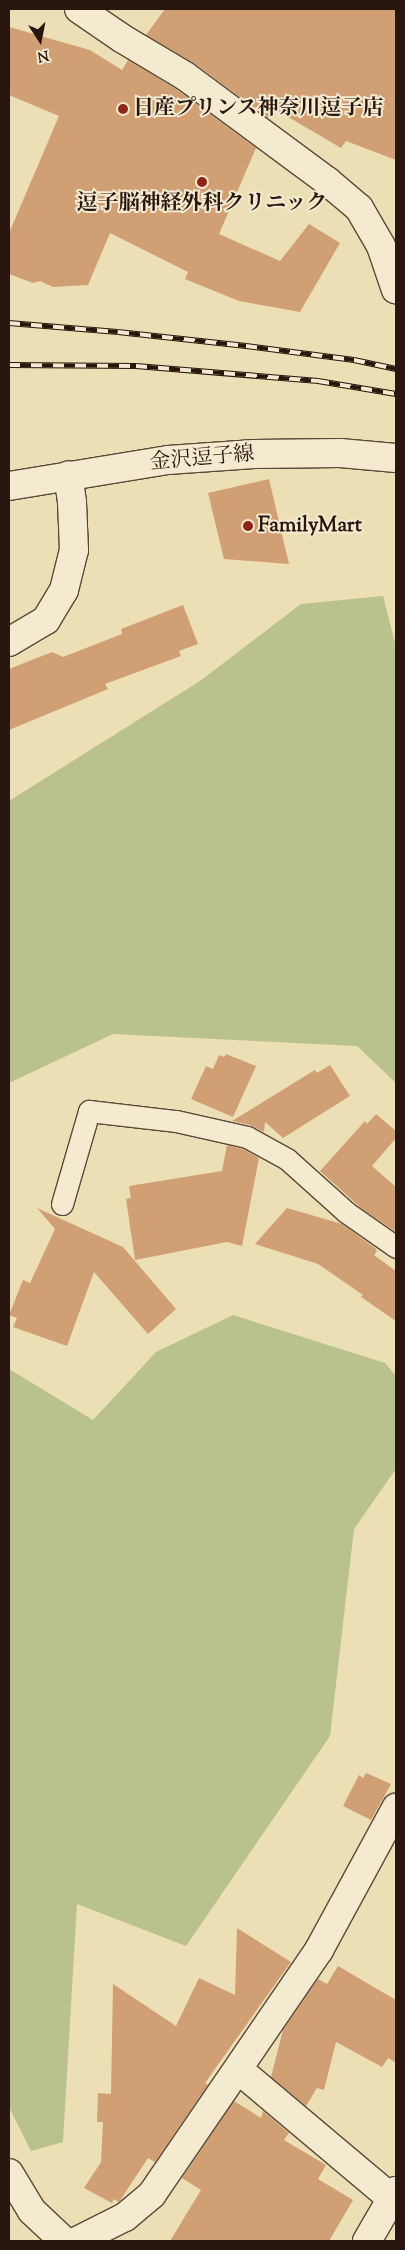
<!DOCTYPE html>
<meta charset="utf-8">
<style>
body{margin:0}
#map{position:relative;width:405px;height:2250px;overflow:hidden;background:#ecdfb6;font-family:"Sorts Mill Goudy","Noto Serif JP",serif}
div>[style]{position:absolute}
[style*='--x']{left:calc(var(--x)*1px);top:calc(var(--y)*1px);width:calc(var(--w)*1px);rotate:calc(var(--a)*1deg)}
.green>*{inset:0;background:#b9c18d}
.building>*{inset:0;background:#d19f74}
.roads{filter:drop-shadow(1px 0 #5a4838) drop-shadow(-1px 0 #5a4838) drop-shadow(0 1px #5a4838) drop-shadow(0 -1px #5a4838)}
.lane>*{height:21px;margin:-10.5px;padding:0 10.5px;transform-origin:10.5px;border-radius:10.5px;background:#f3ead0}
.street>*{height:28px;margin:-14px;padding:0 14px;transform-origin:14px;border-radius:14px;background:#f3ead0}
.secondary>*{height:28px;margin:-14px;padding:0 14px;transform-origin:14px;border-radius:14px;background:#f3ead0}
.rail>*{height:5.5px;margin-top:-2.75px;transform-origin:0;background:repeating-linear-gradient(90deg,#f3ead0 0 11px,#29160e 0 22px);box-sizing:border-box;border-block:1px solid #29160e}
.dots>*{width:14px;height:14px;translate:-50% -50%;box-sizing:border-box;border:2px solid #f3ead0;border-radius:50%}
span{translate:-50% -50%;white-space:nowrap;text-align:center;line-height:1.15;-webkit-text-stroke:4px #f3ead0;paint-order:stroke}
.poi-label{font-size:21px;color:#29160e;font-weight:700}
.left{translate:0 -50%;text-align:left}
.street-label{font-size:21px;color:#29160e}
.frame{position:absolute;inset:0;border:10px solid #29160e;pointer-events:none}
.north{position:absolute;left:15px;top:15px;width:50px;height:50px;-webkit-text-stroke:4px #f3ead0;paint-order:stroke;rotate:169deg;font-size:14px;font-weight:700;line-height:20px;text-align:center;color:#29160e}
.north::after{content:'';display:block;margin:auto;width:18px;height:22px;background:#29160e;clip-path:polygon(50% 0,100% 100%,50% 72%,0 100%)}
</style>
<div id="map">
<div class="green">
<i style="clip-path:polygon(383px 596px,396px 647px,396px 1083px,357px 1046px,113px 1034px,9px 1083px,9px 801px,200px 681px,301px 604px)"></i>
<i style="clip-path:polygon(233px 1315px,385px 1363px,396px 1376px,396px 1469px,354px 1529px,330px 1736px,186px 1946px,77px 1904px,63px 2142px,31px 2151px,9px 2107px,9px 1369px,93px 1420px,156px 1352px)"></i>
</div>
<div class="building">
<i style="clip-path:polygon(165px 9px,396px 9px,396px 160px,346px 141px,341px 148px,273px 108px,268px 118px,194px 63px,146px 35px)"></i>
<i style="clip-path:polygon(9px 27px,90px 50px,122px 70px,128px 60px,176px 89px,256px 148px,219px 234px,280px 261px,309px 224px,340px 243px,300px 312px,239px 301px,185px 279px,188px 272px,110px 233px,88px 285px,53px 287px,40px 281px,33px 283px,9px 274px,9px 233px,59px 116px,9px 95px)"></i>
<i style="clip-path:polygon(269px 479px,289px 564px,224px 559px,208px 493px)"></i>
<i style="clip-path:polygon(183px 605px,198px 644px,179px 651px,181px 656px,105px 684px,108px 689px,9px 730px,9px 669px,52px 652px,63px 657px,122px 634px,121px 629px)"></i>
<i style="clip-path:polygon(226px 1054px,256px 1066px,233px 1117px,191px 1099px,206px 1066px,213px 1069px,219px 1055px,224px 1057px)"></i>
<i style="clip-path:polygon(330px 1065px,350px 1096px,283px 1138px,265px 1122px,264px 1132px,250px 1125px,232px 1121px,315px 1070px,317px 1073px)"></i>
<i style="clip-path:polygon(376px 1114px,396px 1131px,396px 1138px,372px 1166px,396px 1187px,396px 1232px,361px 1208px,320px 1171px,365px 1121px,367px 1124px)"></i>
<i style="clip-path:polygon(227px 1145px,243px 1149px,259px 1158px,242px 1246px,227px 1242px,135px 1260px,126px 1199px,131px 1198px,129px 1186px,222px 1171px)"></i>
<i style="clip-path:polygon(37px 1208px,123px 1247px,176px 1309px,148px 1334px,94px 1272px,67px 1346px,13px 1327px,17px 1318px,9px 1315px,23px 1280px,30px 1283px,55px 1229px)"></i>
<i style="clip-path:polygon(287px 1208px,342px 1224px,375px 1248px,377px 1251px,374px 1255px,396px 1271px,396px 1321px,361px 1297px,363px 1295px,318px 1264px,255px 1244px)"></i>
<i style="clip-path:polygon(366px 1773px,391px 1784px,371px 1820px,343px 1806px,359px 1775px,363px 1778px)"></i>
<i style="clip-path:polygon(237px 1928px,291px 1962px,205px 2083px,208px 2085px,155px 2162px,148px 2158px,119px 2202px,114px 2199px,112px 2203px,84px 2188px,101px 2162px,103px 2122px,97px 2122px,98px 2093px,111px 2094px,113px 1984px,176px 2026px,199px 1978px,235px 1995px)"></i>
<i style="clip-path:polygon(338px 1966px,396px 2000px,396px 2063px,388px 2058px,382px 2067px,336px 2042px,324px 2090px,317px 2088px,306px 2106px,271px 2077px,283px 2030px,318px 1979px,327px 1984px)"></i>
<i style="clip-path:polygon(234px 2101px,261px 2118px,263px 2111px,289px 2133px,284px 2140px,326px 2165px,318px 2179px,353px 2200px,329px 2241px,170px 2241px,201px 2190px,182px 2178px)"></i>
</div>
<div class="roads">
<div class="lane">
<i style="--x:62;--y:1204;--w:97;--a:-73.8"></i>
<i style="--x:89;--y:1111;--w:88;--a:6.6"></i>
<i style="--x:176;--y:1121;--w:73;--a:12.7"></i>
<i style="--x:247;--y:1137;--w:46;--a:28.8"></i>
<i style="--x:287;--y:1159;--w:79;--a:41.9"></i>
<i style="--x:346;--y:1212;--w:61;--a:35"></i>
</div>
<div class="street">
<i style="--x:9;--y:642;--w:43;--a:-30.7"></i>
<i style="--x:46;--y:620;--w:35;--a:-59"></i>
<i style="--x:64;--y:590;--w:41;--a:-76"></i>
<i style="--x:74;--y:550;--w:48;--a:-92.4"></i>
<i style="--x:72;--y:502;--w:27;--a:-98"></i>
<i style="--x:239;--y:2070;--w:205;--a:40.1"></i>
<i style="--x:9;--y:2173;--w:44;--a:58.8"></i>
<i style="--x:32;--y:2211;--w:44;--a:43.2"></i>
<i style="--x:77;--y:2241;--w:54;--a:-26.6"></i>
<i style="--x:125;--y:2217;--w:35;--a:-40"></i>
<i style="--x:152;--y:2194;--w:296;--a:-55.6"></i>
<i style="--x:319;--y:1950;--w:162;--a:-61.5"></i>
</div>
<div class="secondary">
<i style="--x:79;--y:9;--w:53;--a:34.3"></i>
<i style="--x:123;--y:39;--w:72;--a:30.8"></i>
<i style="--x:185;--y:76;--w:177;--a:36.5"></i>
<i style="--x:327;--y:181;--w:42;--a:40.2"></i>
<i style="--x:359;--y:208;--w:44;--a:59.9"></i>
<i style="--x:381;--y:246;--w:46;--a:71.2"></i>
<i style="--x:9;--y:486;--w:161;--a:-9.3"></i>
<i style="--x:168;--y:460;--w:86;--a:-4"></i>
<i style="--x:254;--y:454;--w:86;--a:-0.7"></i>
<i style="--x:340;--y:453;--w:56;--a:5.1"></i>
<i style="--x:367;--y:2241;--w:58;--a:-59.9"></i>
</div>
</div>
<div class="rail">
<i style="--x:9;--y:323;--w:109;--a:4.7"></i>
<i style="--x:118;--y:332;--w:129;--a:6.2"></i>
<i style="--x:246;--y:346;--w:109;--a:7.4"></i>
<i style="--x:354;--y:360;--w:43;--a:12.1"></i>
<i style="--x:9;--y:365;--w:127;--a:0.5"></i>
<i style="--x:136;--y:366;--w:183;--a:4.7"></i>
<i style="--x:318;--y:381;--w:79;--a:9.5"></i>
</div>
<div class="dots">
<i style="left:123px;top:109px;background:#8f2418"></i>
<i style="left:202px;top:182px;background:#8f2418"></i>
<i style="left:248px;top:526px;background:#8f2418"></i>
</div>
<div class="poi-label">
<span class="left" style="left:133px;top:109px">日産プリンス神奈川逗子店</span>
<span style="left:202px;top:204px">逗子脳神経外科クリニック</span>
<span class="left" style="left:258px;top:526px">FamilyMart</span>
</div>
<div class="street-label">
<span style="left:202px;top:459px;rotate:-5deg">金沢逗子線</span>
</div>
<div class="frame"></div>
<div class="north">N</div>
</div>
